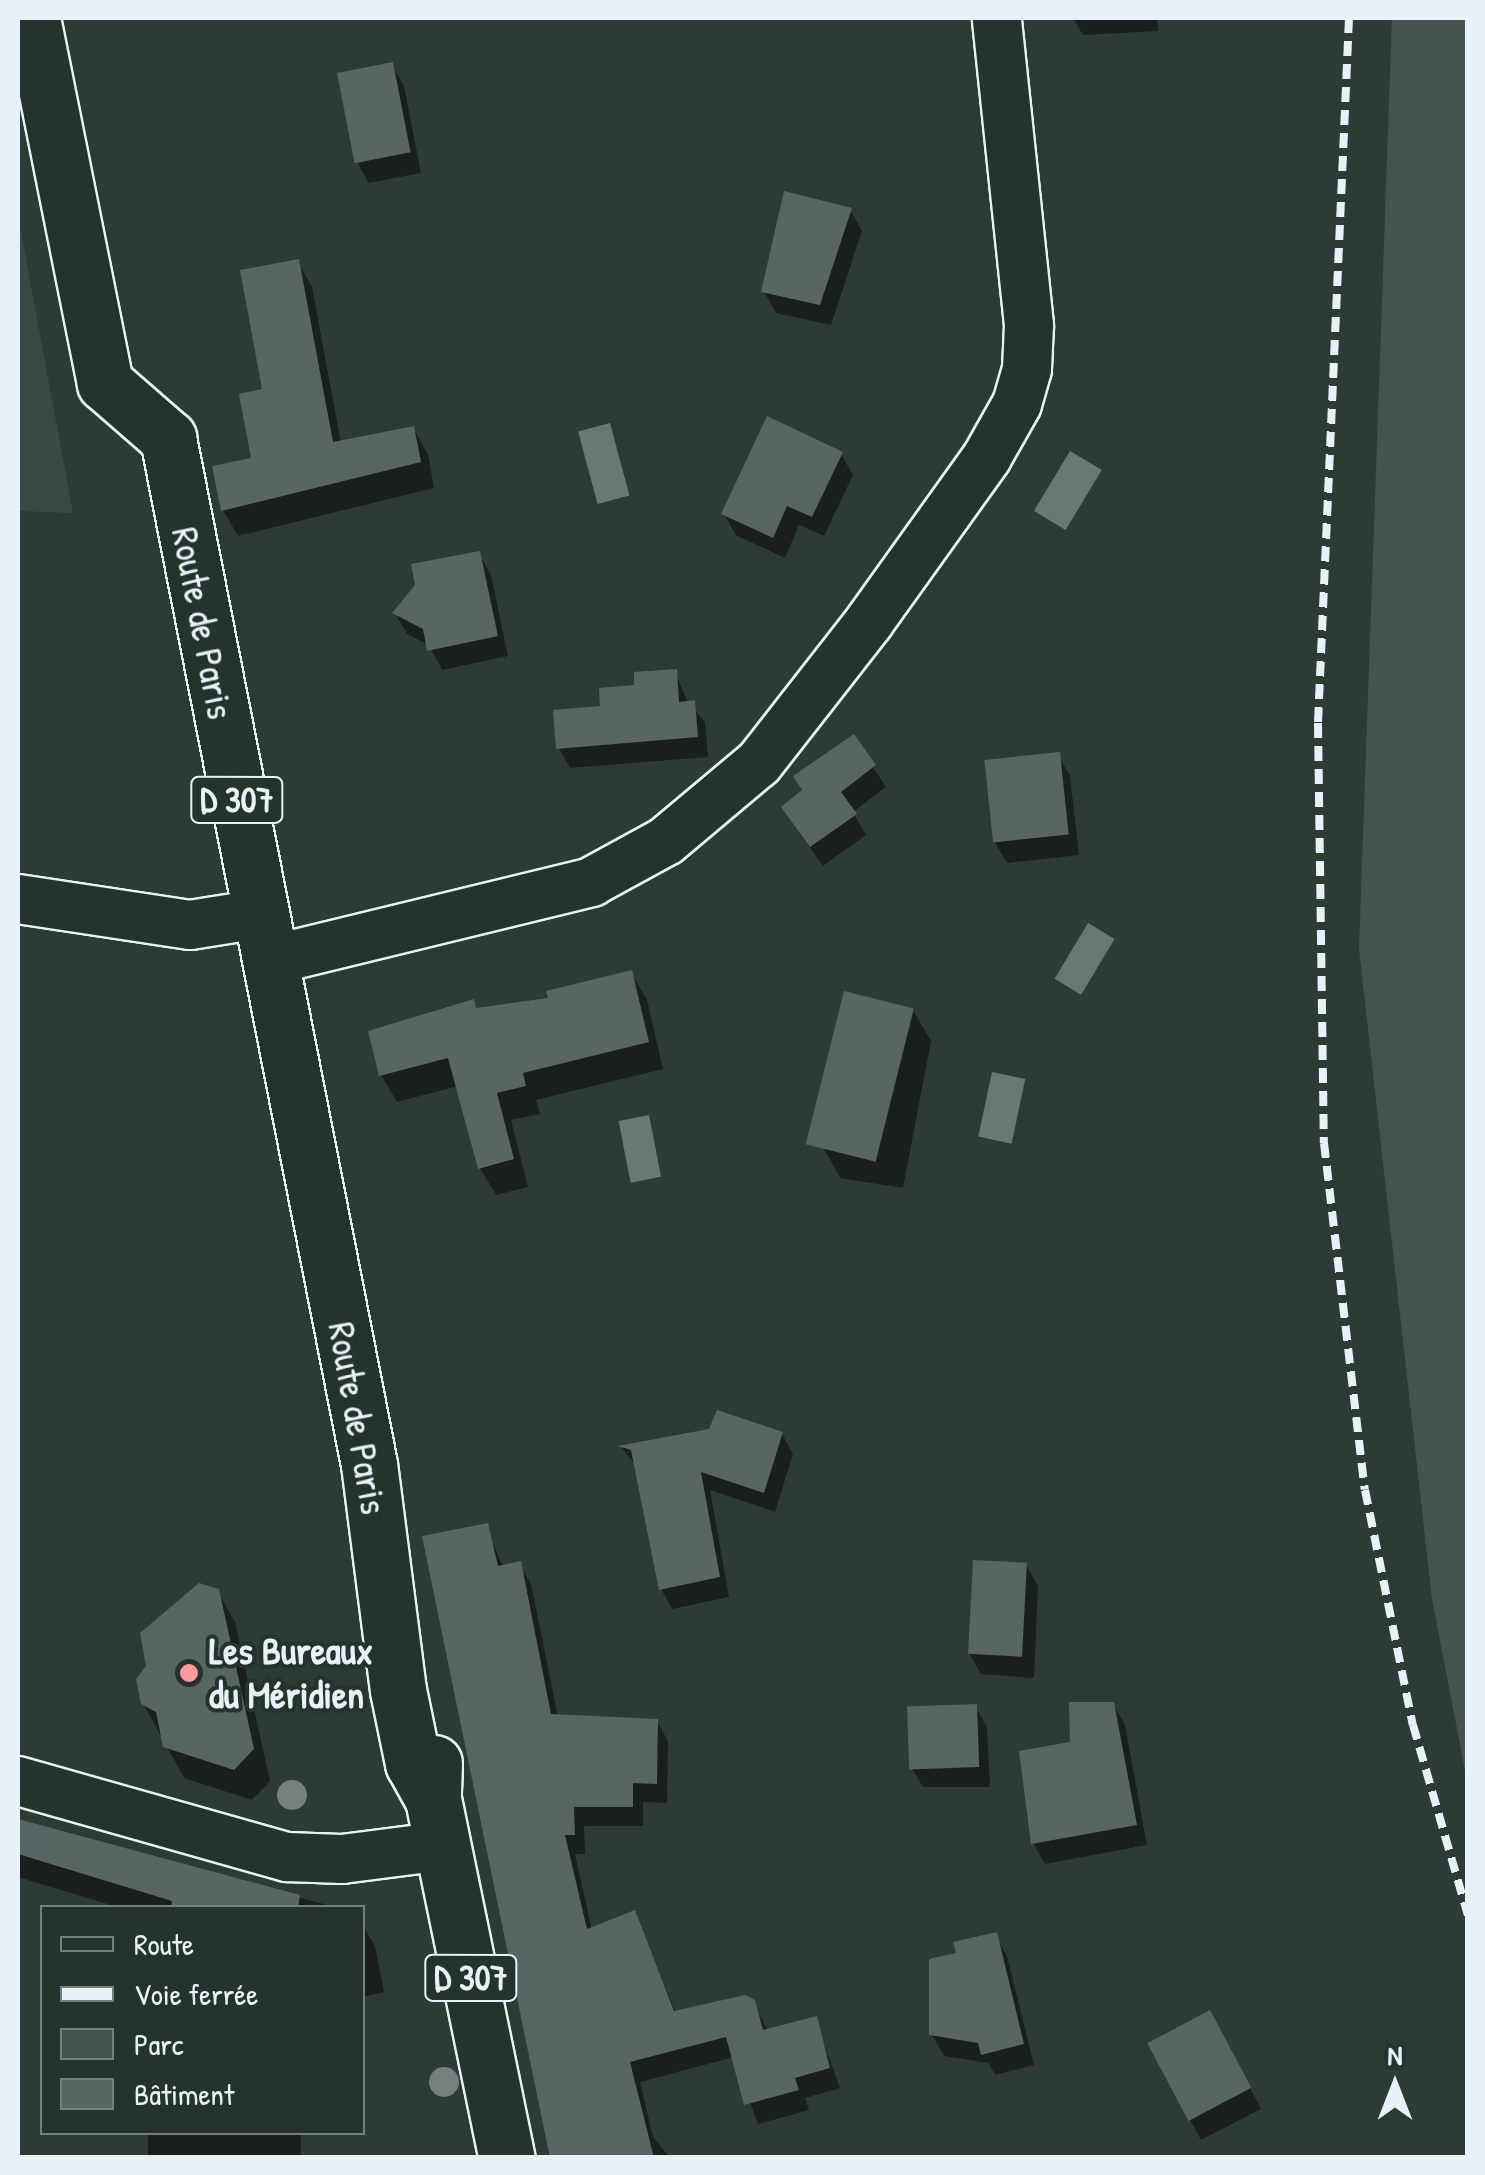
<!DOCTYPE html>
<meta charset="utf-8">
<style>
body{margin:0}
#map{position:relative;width:1485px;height:2175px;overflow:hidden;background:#2e3b35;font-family:"Patrick Hand",sans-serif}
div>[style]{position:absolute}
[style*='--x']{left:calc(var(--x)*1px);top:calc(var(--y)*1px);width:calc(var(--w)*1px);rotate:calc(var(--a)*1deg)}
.built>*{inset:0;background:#3b4843}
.green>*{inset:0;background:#45524e}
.water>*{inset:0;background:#6b7775;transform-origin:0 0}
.shadow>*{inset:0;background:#0007;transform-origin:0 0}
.building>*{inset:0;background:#596563;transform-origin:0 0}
.roads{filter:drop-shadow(2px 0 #e8f1f8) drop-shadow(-2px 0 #e8f1f8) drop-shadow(0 2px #e8f1f8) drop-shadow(0 -2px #e8f1f8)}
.minor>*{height:48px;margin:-24px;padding:0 24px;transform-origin:24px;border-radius:24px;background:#26332d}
.primary>*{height:55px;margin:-27.5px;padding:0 27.5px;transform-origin:27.5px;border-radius:27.5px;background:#26332d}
.rail>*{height:8px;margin-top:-4px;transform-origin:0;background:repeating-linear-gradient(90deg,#e8f1f8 0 15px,transparent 0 23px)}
.trees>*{width:30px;height:30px;margin:-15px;border-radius:50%;background:#75807f}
.dots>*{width:28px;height:28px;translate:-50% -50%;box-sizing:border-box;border:5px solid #26332d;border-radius:50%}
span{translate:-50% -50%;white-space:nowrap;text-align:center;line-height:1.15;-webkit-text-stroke:8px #26332d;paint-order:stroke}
.shield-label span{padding:2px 8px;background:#26332d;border:2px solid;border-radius:8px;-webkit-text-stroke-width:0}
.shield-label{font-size:35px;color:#e8f1f8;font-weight:700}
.street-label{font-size:38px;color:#e8f1f8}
.poi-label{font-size:38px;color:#e8f1f8;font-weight:700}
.left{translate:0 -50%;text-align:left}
.frame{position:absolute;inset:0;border:20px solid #e8f1f8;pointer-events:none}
.legend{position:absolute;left:40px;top:1905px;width:325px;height:230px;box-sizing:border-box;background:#26332d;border:2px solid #747f7e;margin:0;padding:12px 18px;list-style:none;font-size:30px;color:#e8f1f8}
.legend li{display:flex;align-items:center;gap:20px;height:50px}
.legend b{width:50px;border:2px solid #747f7e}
.north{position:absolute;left:1345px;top:2035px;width:100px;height:100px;-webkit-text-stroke:8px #26332d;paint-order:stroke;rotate:0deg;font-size:28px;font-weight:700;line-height:40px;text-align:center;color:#e8f1f8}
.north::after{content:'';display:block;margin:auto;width:35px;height:45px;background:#e8f1f8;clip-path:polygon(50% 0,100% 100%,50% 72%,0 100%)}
</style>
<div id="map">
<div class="built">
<i style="clip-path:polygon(18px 216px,73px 513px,18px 511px)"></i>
</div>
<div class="green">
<i style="clip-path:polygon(1392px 18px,1468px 18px,1467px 1781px,1432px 1599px,1359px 949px)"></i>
</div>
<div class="water">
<i style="left:610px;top:423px;width:75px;height:33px;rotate:75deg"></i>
<i style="left:1070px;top:451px;width:37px;height:70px;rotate:31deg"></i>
<i style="left:1088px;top:923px;width:31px;height:65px;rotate:31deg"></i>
<i style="left:992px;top:1072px;width:34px;height:66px;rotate:12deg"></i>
<i style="left:649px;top:1115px;width:63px;height:31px;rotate:79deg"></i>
</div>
<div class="shadow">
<i style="clip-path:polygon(1073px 18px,1157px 18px,1158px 31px,1083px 35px)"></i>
<i style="clip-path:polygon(392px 65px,404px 86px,421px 173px,369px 183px,357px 162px)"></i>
<i style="clip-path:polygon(850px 210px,862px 231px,831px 325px,776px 313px,764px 292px)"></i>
<i style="clip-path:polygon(298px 262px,312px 287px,341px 443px,413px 428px,428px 454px,434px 488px,238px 536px,223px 510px,254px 460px)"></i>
<i style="clip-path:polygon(841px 454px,853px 475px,824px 536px,799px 525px,785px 558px,736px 535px,724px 514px)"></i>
<i style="clip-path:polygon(479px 554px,491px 575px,508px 656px,442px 670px,429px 645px,407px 634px,395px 613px)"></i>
<i style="clip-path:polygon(675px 672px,688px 703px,705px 722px,708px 757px,570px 768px,559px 748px,603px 708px)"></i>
<i style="clip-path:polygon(853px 737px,886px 787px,853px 812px,866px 835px,823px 866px,796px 828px,805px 791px)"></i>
<i style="clip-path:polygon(1058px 755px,1070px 776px,1079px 855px,1007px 863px,995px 843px)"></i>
<i style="clip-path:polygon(631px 973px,647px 1000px,663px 1069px,536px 1100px,540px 1114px,511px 1120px,528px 1187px,496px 1195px,480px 1168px,458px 1086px,397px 1102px,381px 1075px,473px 1002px,477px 1010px,551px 1000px)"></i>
<i style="clip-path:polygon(913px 1010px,931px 1041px,903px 1188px,840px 1178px,823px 1147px)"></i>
<i style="clip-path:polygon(711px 1432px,782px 1434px,793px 1454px,775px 1512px,710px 1490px,729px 1597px,672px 1609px,661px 1589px,637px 1467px,622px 1448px)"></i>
<i style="clip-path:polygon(486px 1526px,503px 1567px,519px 1564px,531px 1584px,558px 1717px,657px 1721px,668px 1741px,667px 1803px,643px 1802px,643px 1826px,584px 1826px,585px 1854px,575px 1854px,592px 1930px,634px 1913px,676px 2013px,753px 2002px,768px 2031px,815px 2019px,840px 2088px,805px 2098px,809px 2110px,758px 2124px,734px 2057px,640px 2082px,653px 2137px,670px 2158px,554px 2158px)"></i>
<i style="clip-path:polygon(1026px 1565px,1038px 1586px,1034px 1678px,981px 1674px,969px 1653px)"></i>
<i style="clip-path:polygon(217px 1591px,235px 1622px,270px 1781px,252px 1800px,184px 1778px,143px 1703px,149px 1667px)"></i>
<i style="clip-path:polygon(1113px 1704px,1125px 1725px,1147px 1845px,1045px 1864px,1033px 1843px,1073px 1744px)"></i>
<i style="clip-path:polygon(975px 1706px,987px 1727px,990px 1787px,923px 1787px,911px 1767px)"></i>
<i style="clip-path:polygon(18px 1822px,331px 1906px,332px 1908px,121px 1908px,18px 1877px)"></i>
<i style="clip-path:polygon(362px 1924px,375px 1946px,384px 1992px,362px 1997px)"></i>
<i style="clip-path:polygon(995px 1935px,1007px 1956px,1034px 2065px,995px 2075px,989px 2063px,944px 2056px,932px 2035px,959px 1955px)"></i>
<i style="clip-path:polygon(1221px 2033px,1261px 2109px,1201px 2140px,1190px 2120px)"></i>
<i style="left:148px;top:2132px;width:153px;height:27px"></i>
</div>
<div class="building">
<i style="left:393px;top:62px;width:92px;height:57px;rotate:79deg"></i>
<i style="clip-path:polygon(784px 191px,852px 208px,820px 305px,761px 292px)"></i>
<i style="clip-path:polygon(299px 259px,333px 442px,414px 426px,421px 462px,221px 511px,212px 466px,251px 458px,239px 394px,262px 389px,240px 270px)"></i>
<i style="clip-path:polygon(767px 416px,843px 452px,812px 517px,787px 506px,773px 538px,721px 514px)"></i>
<i style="clip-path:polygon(480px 551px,498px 636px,427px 651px,423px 629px,392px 613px,415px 585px,411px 564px)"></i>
<i style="clip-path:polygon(677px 669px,679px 702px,695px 700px,698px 737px,556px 749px,553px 710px,600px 706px,599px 688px,634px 685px,634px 672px)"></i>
<i style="clip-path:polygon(854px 734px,876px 765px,841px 792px,857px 814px,810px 847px,781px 807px,802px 790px,793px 776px)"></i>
<i style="left:1060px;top:752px;width:83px;height:76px;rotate:84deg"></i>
<i style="clip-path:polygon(632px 970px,649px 1042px,523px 1073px,526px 1086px,497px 1093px,514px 1159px,478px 1169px,448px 1058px,379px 1076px,368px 1031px,474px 999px,476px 1008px,548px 998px,546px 991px)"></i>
<i style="left:844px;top:991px;width:72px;height:158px;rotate:14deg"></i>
<i style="clip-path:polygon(717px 1410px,783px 1432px,764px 1493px,701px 1472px,720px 1577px,659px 1590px,631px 1450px,618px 1446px,709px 1429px)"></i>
<i style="clip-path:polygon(488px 1523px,498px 1566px,521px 1561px,551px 1714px,658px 1719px,657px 1784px,633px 1783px,633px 1807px,574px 1807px,575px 1835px,565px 1835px,587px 1929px,635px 1910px,674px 2011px,745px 1995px,755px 2000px,763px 2030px,817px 2016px,830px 2068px,795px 2078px,799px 2090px,744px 2105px,726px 2037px,630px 2062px,654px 2158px,550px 2158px,422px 1536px)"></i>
<i style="left:973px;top:1560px;width:54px;height:94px;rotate:3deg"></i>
<i style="clip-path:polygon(199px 1583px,219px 1589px,254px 1749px,234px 1770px,163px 1747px,156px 1712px,141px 1704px,136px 1679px,146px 1666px,140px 1633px)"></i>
<i style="clip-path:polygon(1069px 1702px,1114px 1702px,1137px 1825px,1031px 1844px,1019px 1751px,1070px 1742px)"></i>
<i style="left:977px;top:1704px;width:63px;height:70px;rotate:88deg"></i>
<i style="clip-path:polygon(18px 1819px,300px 1895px,298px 1908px,171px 1908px,172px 1901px,18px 1854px)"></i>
<i style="clip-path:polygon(997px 1932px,1024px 2044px,981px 2055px,978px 2043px,929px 2035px,929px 1959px,956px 1953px,953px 1942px)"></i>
<i style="left:1210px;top:2010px;width:88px;height:71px;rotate:62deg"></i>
</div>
<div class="roads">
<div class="minor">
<i style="--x:18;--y:899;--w:174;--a:8.6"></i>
<i style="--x:190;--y:925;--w:70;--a:-9.1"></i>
<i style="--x:268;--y:961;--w:333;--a:-13.7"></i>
<i style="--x:591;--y:882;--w:85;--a:-28.7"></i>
<i style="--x:666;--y:841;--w:121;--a:-40"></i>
<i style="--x:759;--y:763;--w:179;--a:-52"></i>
<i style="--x:869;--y:622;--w:203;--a:-54.4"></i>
<i style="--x:987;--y:457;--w:61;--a:-60.5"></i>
<i style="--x:1017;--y:404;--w:36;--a:-74"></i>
<i style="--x:1027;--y:369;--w:44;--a:-87.4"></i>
<i style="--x:1029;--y:325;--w:309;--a:-96"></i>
<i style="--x:18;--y:1781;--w:280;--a:15.8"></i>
<i style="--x:287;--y:1857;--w:55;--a:2.1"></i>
<i style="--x:342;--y:1859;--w:102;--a:-7.3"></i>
</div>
<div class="primary">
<i style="--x:32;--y:18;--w:372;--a:78.7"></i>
<i style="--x:105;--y:383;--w:84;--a:41.1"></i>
<i style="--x:168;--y:438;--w:1046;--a:78.92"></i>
<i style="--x:369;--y:1464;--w:228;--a:82.7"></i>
<i style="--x:398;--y:1690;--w:75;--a:78.4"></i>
<i style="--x:413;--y:1763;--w:41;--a:60.9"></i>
<i style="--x:434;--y:1763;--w:36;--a:92"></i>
<i style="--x:433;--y:1799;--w:367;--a:78.4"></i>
</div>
</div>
<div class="rail">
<i style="--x:1349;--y:18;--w:706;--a:92.52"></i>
<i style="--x:1318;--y:723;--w:420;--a:89.2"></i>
<i style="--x:1324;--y:1143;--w:349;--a:83.3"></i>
<i style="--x:1365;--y:1490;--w:240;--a:78.5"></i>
<i style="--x:1413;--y:1725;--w:198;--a:73.9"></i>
</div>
<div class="trees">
<i style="left:292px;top:1795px"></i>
<i style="left:444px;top:2082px"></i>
</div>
<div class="dots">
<i style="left:189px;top:1673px;background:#ff9aa2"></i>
</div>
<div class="shield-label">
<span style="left:237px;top:800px">D 307</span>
<span style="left:471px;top:1978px">D 307</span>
</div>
<div class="street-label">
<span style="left:203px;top:623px;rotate:79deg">Route de Paris</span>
<span style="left:358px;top:1418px;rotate:80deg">Route de Paris</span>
</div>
<div class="poi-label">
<span class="left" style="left:209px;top:1673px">Les Bureaux<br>du Méridien</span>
</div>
<div class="frame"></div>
<ul class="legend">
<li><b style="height:12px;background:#26332d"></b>Route</li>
<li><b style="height:12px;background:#e8f1f8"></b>Voie ferrée</li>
<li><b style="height:28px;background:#45524e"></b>Parc</li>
<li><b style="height:28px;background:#596563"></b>Bâtiment</li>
</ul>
<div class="north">N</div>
</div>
